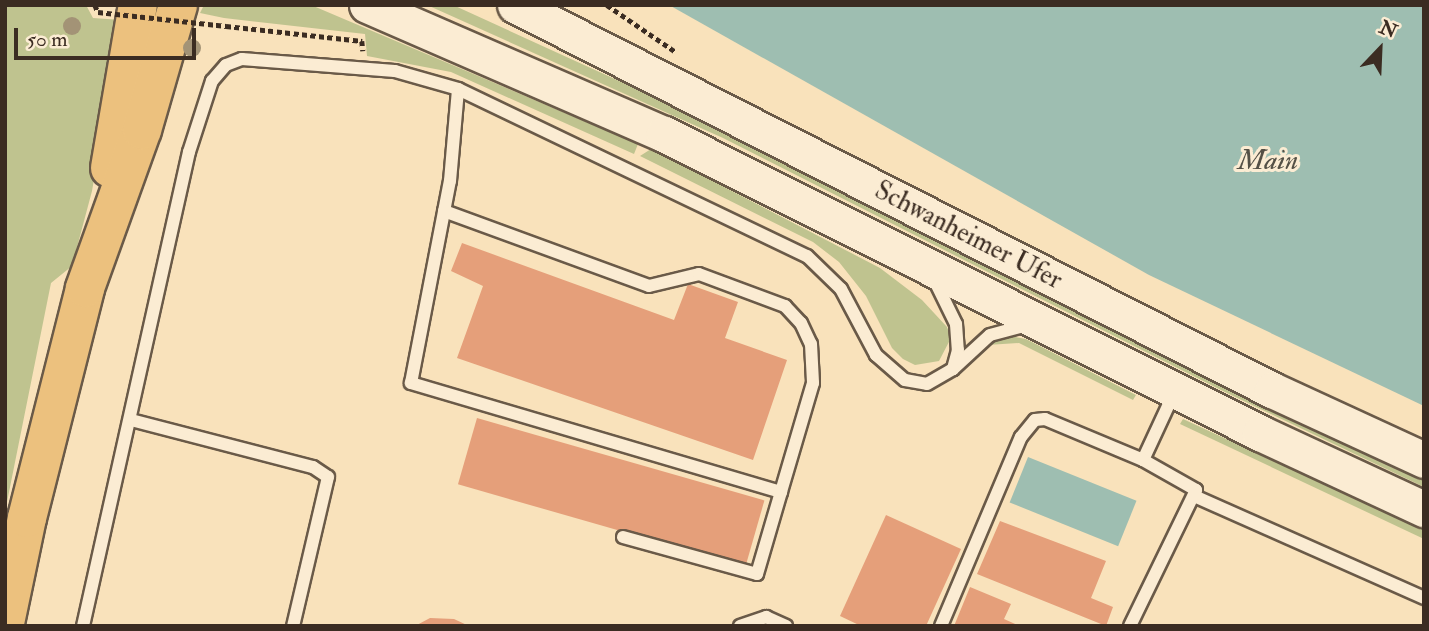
<!DOCTYPE html>
<style>
body{margin:0}
#map{position:relative;width:1429px;height:631px;overflow:hidden;background:#f9e2bb;font-family:"IM FELL Double Pica",serif}
div>[style]{position:absolute}
[style*='--x']{left:calc(var(--x)*1px);top:calc(var(--y)*1px);width:calc(var(--w)*1px);rotate:calc(var(--a)*1deg)}
.green>*{inset:0;background:#bfc38f}
.water>*{inset:0;background:#9ebeb1;transform-origin:0 0}
.building>*{inset:0;background:#e59f7a;transform-origin:0 0}
.path>*{height:4.5px;margin-top:-2.25px;transform-origin:0;background:repeating-linear-gradient(90deg,#3b2c22 0 5px,transparent 0 8.5px)}
.roads{filter:drop-shadow(2px 0 #6a5a48) drop-shadow(-2px 0 #6a5a48) drop-shadow(0 2px #6a5a48) drop-shadow(0 -2px #6a5a48)}
.service>*{height:12px;margin:-6px;padding:0 6px;transform-origin:6px;border-radius:6px;background:#fbecd3}
.secondary>*{height:35px;margin:-17.5px;padding:0 17.5px;transform-origin:17.5px;border-radius:17.5px;background:#fbecd3}
.motorway>*{height:38px;margin:-19px;padding:0 19px;transform-origin:19px;border-radius:19px;background:#ecc17e}
.path-bridge>*{height:4.5px;margin-top:-2.25px;transform-origin:0;background:repeating-linear-gradient(90deg,#3b2c22 0 5px,transparent 0 8.5px)}
.trees>*{width:18px;height:18px;margin:-9px;border-radius:50%;background:#a39376}
span{translate:-50% -50%;white-space:nowrap;text-align:center;line-height:1.15;-webkit-text-stroke:6px #fbecd3;paint-order:stroke}
.street-label{font-size:26px;color:#3b2c22}
.water-label{font-size:28px;color:#545046;font-style:italic}
.frame{position:absolute;inset:0;border:7px solid #3b2c22;pointer-events:none}
.north{position:absolute;left:1345px;top:14px;width:70px;height:70px;-webkit-text-stroke:5px #fbecd3;paint-order:stroke;rotate:23deg;font-size:19px;font-weight:700;line-height:28px;text-align:center;color:#3b2c22}
.north::after{content:'';display:block;margin:auto;width:24px;height:32px;background:#3b2c22;clip-path:polygon(50% 0,100% 100%,50% 72%,0 100%)}
.scale{position:absolute;left:14px;top:28px;width:182px;height:32px;box-sizing:border-box;border:4px solid #3b2c22;border-top:0;padding-left:9px;font-size:21px;line-height:24px;white-space:nowrap;color:#3b2c22;-webkit-text-stroke:5px #fbecd3;paint-order:stroke}
</style>
<div id="map">
<div class="green">
<i style="clip-path:polygon(5px 5px,86px 5px,93px 18px,121px 20px,92px 191px,72px 266px,51px 283px,5px 512px)"></i>
<i style="clip-path:polygon(204px 5px,311px 5px,638px 144px,634px 154px,451px 72px,367px 56px,365px 34px,224px 18px,200px 13px)"></i>
<i style="clip-path:polygon(427px 5px,453px 5px,687px 112px,1162px 355px,1424px 480px,1424px 487px,1225px 392px,723px 138px)"></i>
<i style="clip-path:polygon(651px 149px,880px 268px,922px 300px,947px 327px,951px 338px,939px 361px,915px 365px,903px 359px,892px 348px,866px 296px,839px 262px,813px 242px,640px 156px)"></i>
<i style="clip-path:polygon(1009px 336px,1026px 339px,1136px 395px,1133px 400px,1019px 343px,987px 345px)"></i>
<i style="clip-path:polygon(1183px 419px,1424px 530px,1424px 539px,1180px 424px)"></i>
</div>
<div class="water">
<i style="clip-path:polygon(669px 5px,1424px 5px,1424px 406px,1149px 275px)"></i>
<i style="left:1028px;top:457px;width:117px;height:49px;rotate:22deg"></i>
</div>
<div class="building">
<i style="clip-path:polygon(462px 243px,674px 320px,688px 284px,738px 302px,725px 338px,787px 360px,753px 460px,457px 358px,483px 286px,451px 271px)"></i>
<i style="left:477px;top:418px;width:299px;height:69px;rotate:16deg"></i>
<i style="clip-path:polygon(886px 515px,961px 549px,926px 626px,861px 626px,840px 616px)"></i>
<i style="clip-path:polygon(1000px 521px,1106px 561px,1091px 598px,1113px 607px,1106px 626px,977px 574px)"></i>
<i style="clip-path:polygon(970px 587px,1011px 604px,1004px 619px,1020px 626px,954px 626px)"></i>
<i style="clip-path:polygon(430px 618px,454px 619px,469px 626px,415px 626px)"></i>
</div>
<div class="path">
<i style="--x:95;--y:5;--w:8;--a:67"></i>
<i style="--x:607;--y:5;--w:83;--a:34.3"></i>
<i style="--x:226;--y:26;--w:137;--a:6.3"></i>
<i style="--x:362;--y:41;--w:10;--a:84"></i>
</div>
<div class="roads">
<div class="service">
<i style="--x:444;--y:211;--w:218;--a:20.1"></i>
<i style="--x:649;--y:286;--w:51;--a:-13.5"></i>
<i style="--x:699;--y:274;--w:92;--a:20.4"></i>
<i style="--x:785;--y:306;--w:23;--a:47"></i>
<i style="--x:801;--y:323;--w:23;--a:65"></i>
<i style="--x:811;--y:344;--w:39;--a:87"></i>
<i style="--x:813;--y:383;--w:114;--a:106.4"></i>
<i style="--x:781;--y:492;--w:386;--a:-163.6"></i>
<i style="--x:411;--y:383;--w:206;--a:-79.1"></i>
<i style="--x:450;--y:181;--w:92;--a:-85"></i>
<i style="--x:934;--y:279;--w:50;--a:63.9"></i>
<i style="--x:956;--y:324;--w:26;--a:86"></i>
<i style="--x:958;--y:350;--w:20;--a:105"></i>
<i style="--x:953;--y:369;--w:50;--a:-42.6"></i>
<i style="--x:990;--y:335;--w:38;--a:-15"></i>
<i style="--x:131;--y:420;--w:188;--a:14.5"></i>
<i style="--x:313;--y:467;--w:18;--a:34"></i>
<i style="--x:328;--y:477;--w:153;--a:103.2"></i>
<i style="--x:1143;--y:460;--w:76;--a:-65.1"></i>
<i style="--x:1194;--y:496;--w:252;--a:23.9"></i>
<i style="--x:623;--y:537;--w:139;--a:15.4"></i>
<i style="--x:757;--y:574;--w:85;--a:-73.7"></i>
<i style="--x:83;--y:626;--w:486;--a:-77.4"></i>
<i style="--x:189;--y:152;--w:75;--a:-72.1"></i>
<i style="--x:212;--y:81;--w:21;--a:-49"></i>
<i style="--x:226;--y:65;--w:17;--a:-21"></i>
<i style="--x:242;--y:59;--w:153;--a:4.5"></i>
<i style="--x:395;--y:71;--w:66;--a:15.9"></i>
<i style="--x:458;--y:89;--w:387;--a:25.6"></i>
<i style="--x:807;--y:256;--w:47;--a:44.1"></i>
<i style="--x:841;--y:289;--w:75;--a:62.1"></i>
<i style="--x:876;--y:355;--w:38;--a:41"></i>
<i style="--x:905;--y:380;--w:22;--a:10"></i>
<i style="--x:927;--y:384;--w:30;--a:-30"></i>
<i style="--x:740;--y:626;--w:28;--a:-19"></i>
<i style="--x:766;--y:617;--w:22;--a:24"></i>
<i style="--x:941;--y:626;--w:205;--a:-67.1"></i>
<i style="--x:1021;--y:437;--w:22;--a:-51"></i>
<i style="--x:1035;--y:420;--w:10;--a:-6"></i>
<i style="--x:1045;--y:419;--w:106;--a:22.7"></i>
<i style="--x:1143;--y:460;--w:61;--a:29.5"></i>
<i style="--x:1196;--y:490;--w:151;--a:115.9"></i>
</div>
<div class="secondary">
<i style="--x:367;--y:5;--w:324;--a:23.5"></i>
<i style="--x:664;--y:134;--w:667;--a:26.64"></i>
<i style="--x:1260;--y:433;--w:181;--a:24.9"></i>
<i style="--x:515;--y:5;--w:849;--a:26.96"></i>
<i style="--x:1272;--y:390;--w:167;--a:24.7"></i>
</div>
<div class="motorway">
<i style="--x:110;--y:168;--w:165;--a:-80.3"></i>
<i style="--x:5;--y:623;--w:107;--a:-78.2"></i>
<i style="--x:27;--y:518;--w:237;--a:-75.8"></i>
<i style="--x:85;--y:288;--w:168;--a:-70.2"></i>
<i style="--x:142;--y:130;--w:130;--a:-73.9"></i>
</div>
</div>
<div class="path-bridge">
<i style="--x:98;--y:12;--w:129;--a:6.2"></i>
</div>
<div class="trees">
<i style="left:72px;top:26px"></i>
<i style="left:192px;top:48px"></i>
</div>
<div class="street-label">
<span style="left:968px;top:236px;rotate:27deg">Schwanheimer Ufer</span>
</div>
<div class="water-label">
<span style="left:1268px;top:161px">Main</span>
</div>
<div class="frame"></div>
<div class="north">N</div>
<div class="scale">50 m</div>
</div>
